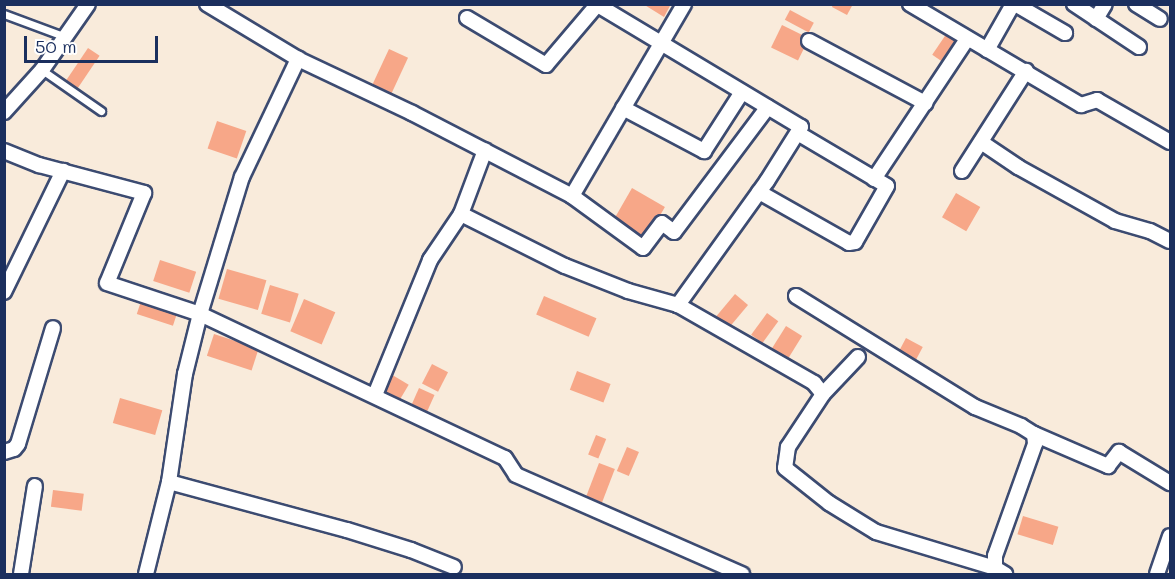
<!DOCTYPE html>
<style>
body{margin:0}
#map{position:relative;width:1175px;height:579px;overflow:hidden;background:#f9ebdb;font-family:Mali,sans-serif}
div>[style]{position:absolute}
[style*='--x']{left:calc(var(--x)*1px);top:calc(var(--y)*1px);width:calc(var(--w)*1px);rotate:calc(var(--a)*1deg)}
.building>*{inset:0;background:#f7a788;transform-origin:0 0}
.roads{filter:drop-shadow(2px 0 #3c4b71) drop-shadow(-2px 0 #3c4b71) drop-shadow(0 2px #3c4b71) drop-shadow(0 -2px #3c4b71)}
.lane>*{height:7px;margin:-3.5px;padding:0 3.5px;transform-origin:3.5px;border-radius:3.5px;background:#fff}
.street>*{height:14px;margin:-7px;padding:0 7px;transform-origin:7px;border-radius:7px;background:#fff}
span{translate:-50% -50%;white-space:nowrap;text-align:center;line-height:1.15;-webkit-text-stroke:5px #fff;paint-order:stroke}
.frame{position:absolute;inset:0;border:6px solid #1b2f5e;pointer-events:none}
.scale{position:absolute;left:24px;top:36px;width:134px;height:27px;box-sizing:border-box;border:3px solid #1b2f5e;border-top:0;padding-left:8px;font-size:18px;line-height:21px;white-space:nowrap;color:#1b2f5e;-webkit-text-stroke:4px #fff;paint-order:stroke}
</style>
<div id="map">
<div class="building">
<i style="clip-path:polygon(643px 4px,671px 4px,664px 17px)"></i>
<i style="clip-path:polygon(833px 4px,853px 4px,847px 15px,832px 7px)"></i>
<i style="left:790px;top:10px;width:27px;height:11px;rotate:28deg"></i>
<i style="left:782px;top:25px;width:30px;height:25px;rotate:26deg"></i>
<i style="left:949px;top:30px;width:18px;height:30px;rotate:34deg"></i>
<i style="left:88px;top:48px;width:14px;height:41px;rotate:34deg"></i>
<i style="left:389px;top:49px;width:21px;height:40px;rotate:25deg"></i>
<i style="left:217px;top:121px;width:31px;height:29px;rotate:19deg"></i>
<i style="left:632px;top:188px;width:38px;height:38px;rotate:30deg"></i>
<i style="left:956px;top:193px;width:28px;height:28px;rotate:30deg"></i>
<i style="left:160px;top:260px;width:38px;height:22px;rotate:18deg"></i>
<i style="left:227px;top:269px;width:41px;height:31px;rotate:16deg"></i>
<i style="left:270px;top:285px;width:30px;height:30px;rotate:17deg"></i>
<i style="left:735px;top:294px;width:17px;height:29px;rotate:40deg"></i>
<i style="left:143px;top:295px;width:38px;height:20px;rotate:18deg"></i>
<i style="left:544px;top:296px;width:57px;height:20px;rotate:23deg"></i>
<i style="left:304px;top:299px;width:34px;height:35px;rotate:23deg"></i>
<i style="left:767px;top:313px;width:14px;height:27px;rotate:36deg"></i>
<i style="left:786px;top:326px;width:19px;height:29px;rotate:32deg"></i>
<i style="left:214px;top:334px;width:47px;height:23px;rotate:18deg"></i>
<i style="left:906px;top:338px;width:19px;height:17px;rotate:28deg"></i>
<i style="left:432px;top:364px;width:18px;height:22px;rotate:27deg"></i>
<i style="left:577px;top:371px;width:36px;height:20px;rotate:21deg"></i>
<i style="left:389px;top:373px;width:23px;height:22px;rotate:31deg"></i>
<i style="left:419px;top:388px;width:17px;height:21px;rotate:24deg"></i>
<i style="left:120px;top:398px;width:44px;height:26px;rotate:16deg"></i>
<i style="left:596px;top:435px;width:11px;height:21px;rotate:22deg"></i>
<i style="left:627px;top:447px;width:13px;height:26px;rotate:23deg"></i>
<i style="left:599px;top:463px;width:17px;height:38px;rotate:21deg"></i>
<i style="left:53px;top:490px;width:31px;height:17px;rotate:7deg"></i>
<i style="left:1023px;top:516px;width:37px;height:19px;rotate:17deg"></i>
</div>
<div class="roads">
<div class="lane">
<i style="--x:4;--y:14;--w:66;--a:20.4"></i>
<i style="--x:42;--y:70;--w:72;--a:34.8"></i>
</div>
<div class="street">
<i style="--x:207;--y:4;--w:106;--a:31.1"></i>
<i style="--x:298;--y:59;--w:126;--a:25.3"></i>
<i style="--x:412;--y:113;--w:180;--a:27.4"></i>
<i style="--x:572;--y:196;--w:88;--a:36.2"></i>
<i style="--x:643;--y:248;--w:31;--a:-53"></i>
<i style="--x:662;--y:223;--w:15;--a:37"></i>
<i style="--x:674;--y:232;--w:156;--a:-53.1"></i>
<i style="--x:596;--y:4;--w:239;--a:31"></i>
<i style="--x:801;--y:127;--w:64;--a:122.2"></i>
<i style="--x:767;--y:181;--w:153;--a:125.7"></i>
<i style="--x:910;--y:4;--w:199;--a:30.6"></i>
<i style="--x:1081;--y:105;--w:17;--a:-17"></i>
<i style="--x:1097;--y:100;--w:84;--a:29.9"></i>
<i style="--x:1015;--y:4;--w:58;--a:30.1"></i>
<i style="--x:1074;--y:4;--w:78;--a:33.5"></i>
<i style="--x:1136;--y:4;--w:28;--a:32"></i>
<i style="--x:467;--y:18;--w:92;--a:30.7"></i>
<i style="--x:546;--y:65;--w:80;--a:-49.6"></i>
<i style="--x:1096;--y:19;--w:17;--a:-59"></i>
<i style="--x:809;--y:41;--w:132;--a:28.1"></i>
<i style="--x:987;--y:50;--w:53;--a:-60.5"></i>
<i style="--x:623;--y:108;--w:92;--a:28"></i>
<i style="--x:704;--y:151;--w:70;--a:-57.2"></i>
<i style="--x:4;--y:112;--w:57;--a:-47.9"></i>
<i style="--x:42;--y:70;--w:80;--a:-55.1"></i>
<i style="--x:981;--y:142;--w:45;--a:34"></i>
<i style="--x:1018;--y:167;--w:111;--a:29.1"></i>
<i style="--x:1115;--y:221;--w:36;--a:16"></i>
<i style="--x:1150;--y:231;--w:22;--a:27"></i>
<i style="--x:4;--y:151;--w:38;--a:22"></i>
<i style="--x:39;--y:165;--w:109;--a:14.9"></i>
<i style="--x:144;--y:193;--w:97;--a:112.3"></i>
<i style="--x:107;--y:283;--w:98;--a:18.4"></i>
<i style="--x:200;--y:314;--w:337;--a:25.3"></i>
<i style="--x:505;--y:458;--w:20;--a:57"></i>
<i style="--x:516;--y:475;--w:247;--a:23.7"></i>
<i style="--x:962;--y:171;--w:119;--a:-57.4"></i>
<i style="--x:874;--y:179;--w:168;--a:-56.4"></i>
<i style="--x:759;--y:192;--w:103;--a:29.5"></i>
<i style="--x:849;--y:243;--w:6;--a:-9"></i>
<i style="--x:855;--y:242;--w:64;--a:-60.3"></i>
<i style="--x:887;--y:186;--w:102;--a:-149.4"></i>
<i style="--x:572;--y:196;--w:222;--a:-59.7"></i>
<i style="--x:461;--y:214;--w:116;--a:26.6"></i>
<i style="--x:565;--y:266;--w:68;--a:21.6"></i>
<i style="--x:628;--y:291;--w:52;--a:15.6"></i>
<i style="--x:678;--y:305;--w:157;--a:29.8"></i>
<i style="--x:814;--y:383;--w:14;--a:51"></i>
<i style="--x:4;--y:292;--w:135;--a:-64"></i>
<i style="--x:796;--y:296;--w:211;--a:31.8"></i>
<i style="--x:975;--y:407;--w:50;--a:22.4"></i>
<i style="--x:1021;--y:426;--w:15;--a:32"></i>
<i style="--x:1034;--y:434;--w:10;--a:84"></i>
<i style="--x:1035;--y:444;--w:119;--a:109.7"></i>
<i style="--x:995;--y:556;--w:12;--a:90"></i>
<i style="--x:995;--y:568;--w:12;--a:31"></i>
<i style="--x:858;--y:357;--w:51;--a:133.4"></i>
<i style="--x:823;--y:394;--w:64;--a:123.4"></i>
<i style="--x:788;--y:447;--w:21;--a:98"></i>
<i style="--x:785;--y:468;--w:56;--a:38.5"></i>
<i style="--x:829;--y:503;--w:55;--a:31.7"></i>
<i style="--x:876;--y:532;--w:124;--a:16.8"></i>
<i style="--x:375;--y:395;--w:146;--a:-67.8"></i>
<i style="--x:430;--y:260;--w:55;--a:-56"></i>
<i style="--x:461;--y:214;--w:68;--a:-69.4"></i>
<i style="--x:1034;--y:434;--w:81;--a:23.4"></i>
<i style="--x:1108;--y:466;--w:18;--a:-52"></i>
<i style="--x:1119;--y:452;--w:60;--a:31.3"></i>
<i style="--x:4;--y:452;--w:10;--a:-17"></i>
<i style="--x:14;--y:449;--w:6;--a:-51"></i>
<i style="--x:18;--y:444;--w:121;--a:-73.2"></i>
<i style="--x:169;--y:482;--w:184;--a:15.1"></i>
<i style="--x:347;--y:530;--w:67;--a:17.4"></i>
<i style="--x:411;--y:550;--w:46;--a:21.6"></i>
<i style="--x:21;--y:574;--w:89;--a:-81"></i>
<i style="--x:146;--y:574;--w:95;--a:-76"></i>
<i style="--x:169;--y:482;--w:109;--a:-81.6"></i>
<i style="--x:185;--y:374;--w:62;--a:-76"></i>
<i style="--x:200;--y:314;--w:143;--a:-73"></i>
<i style="--x:242;--y:177;--w:131;--a:-64.6"></i>
<i style="--x:1157;--y:574;--w:40;--a:-71.1"></i>
</div>
</div>
<div class="frame"></div>
<div class="scale">50 m</div>
</div>
